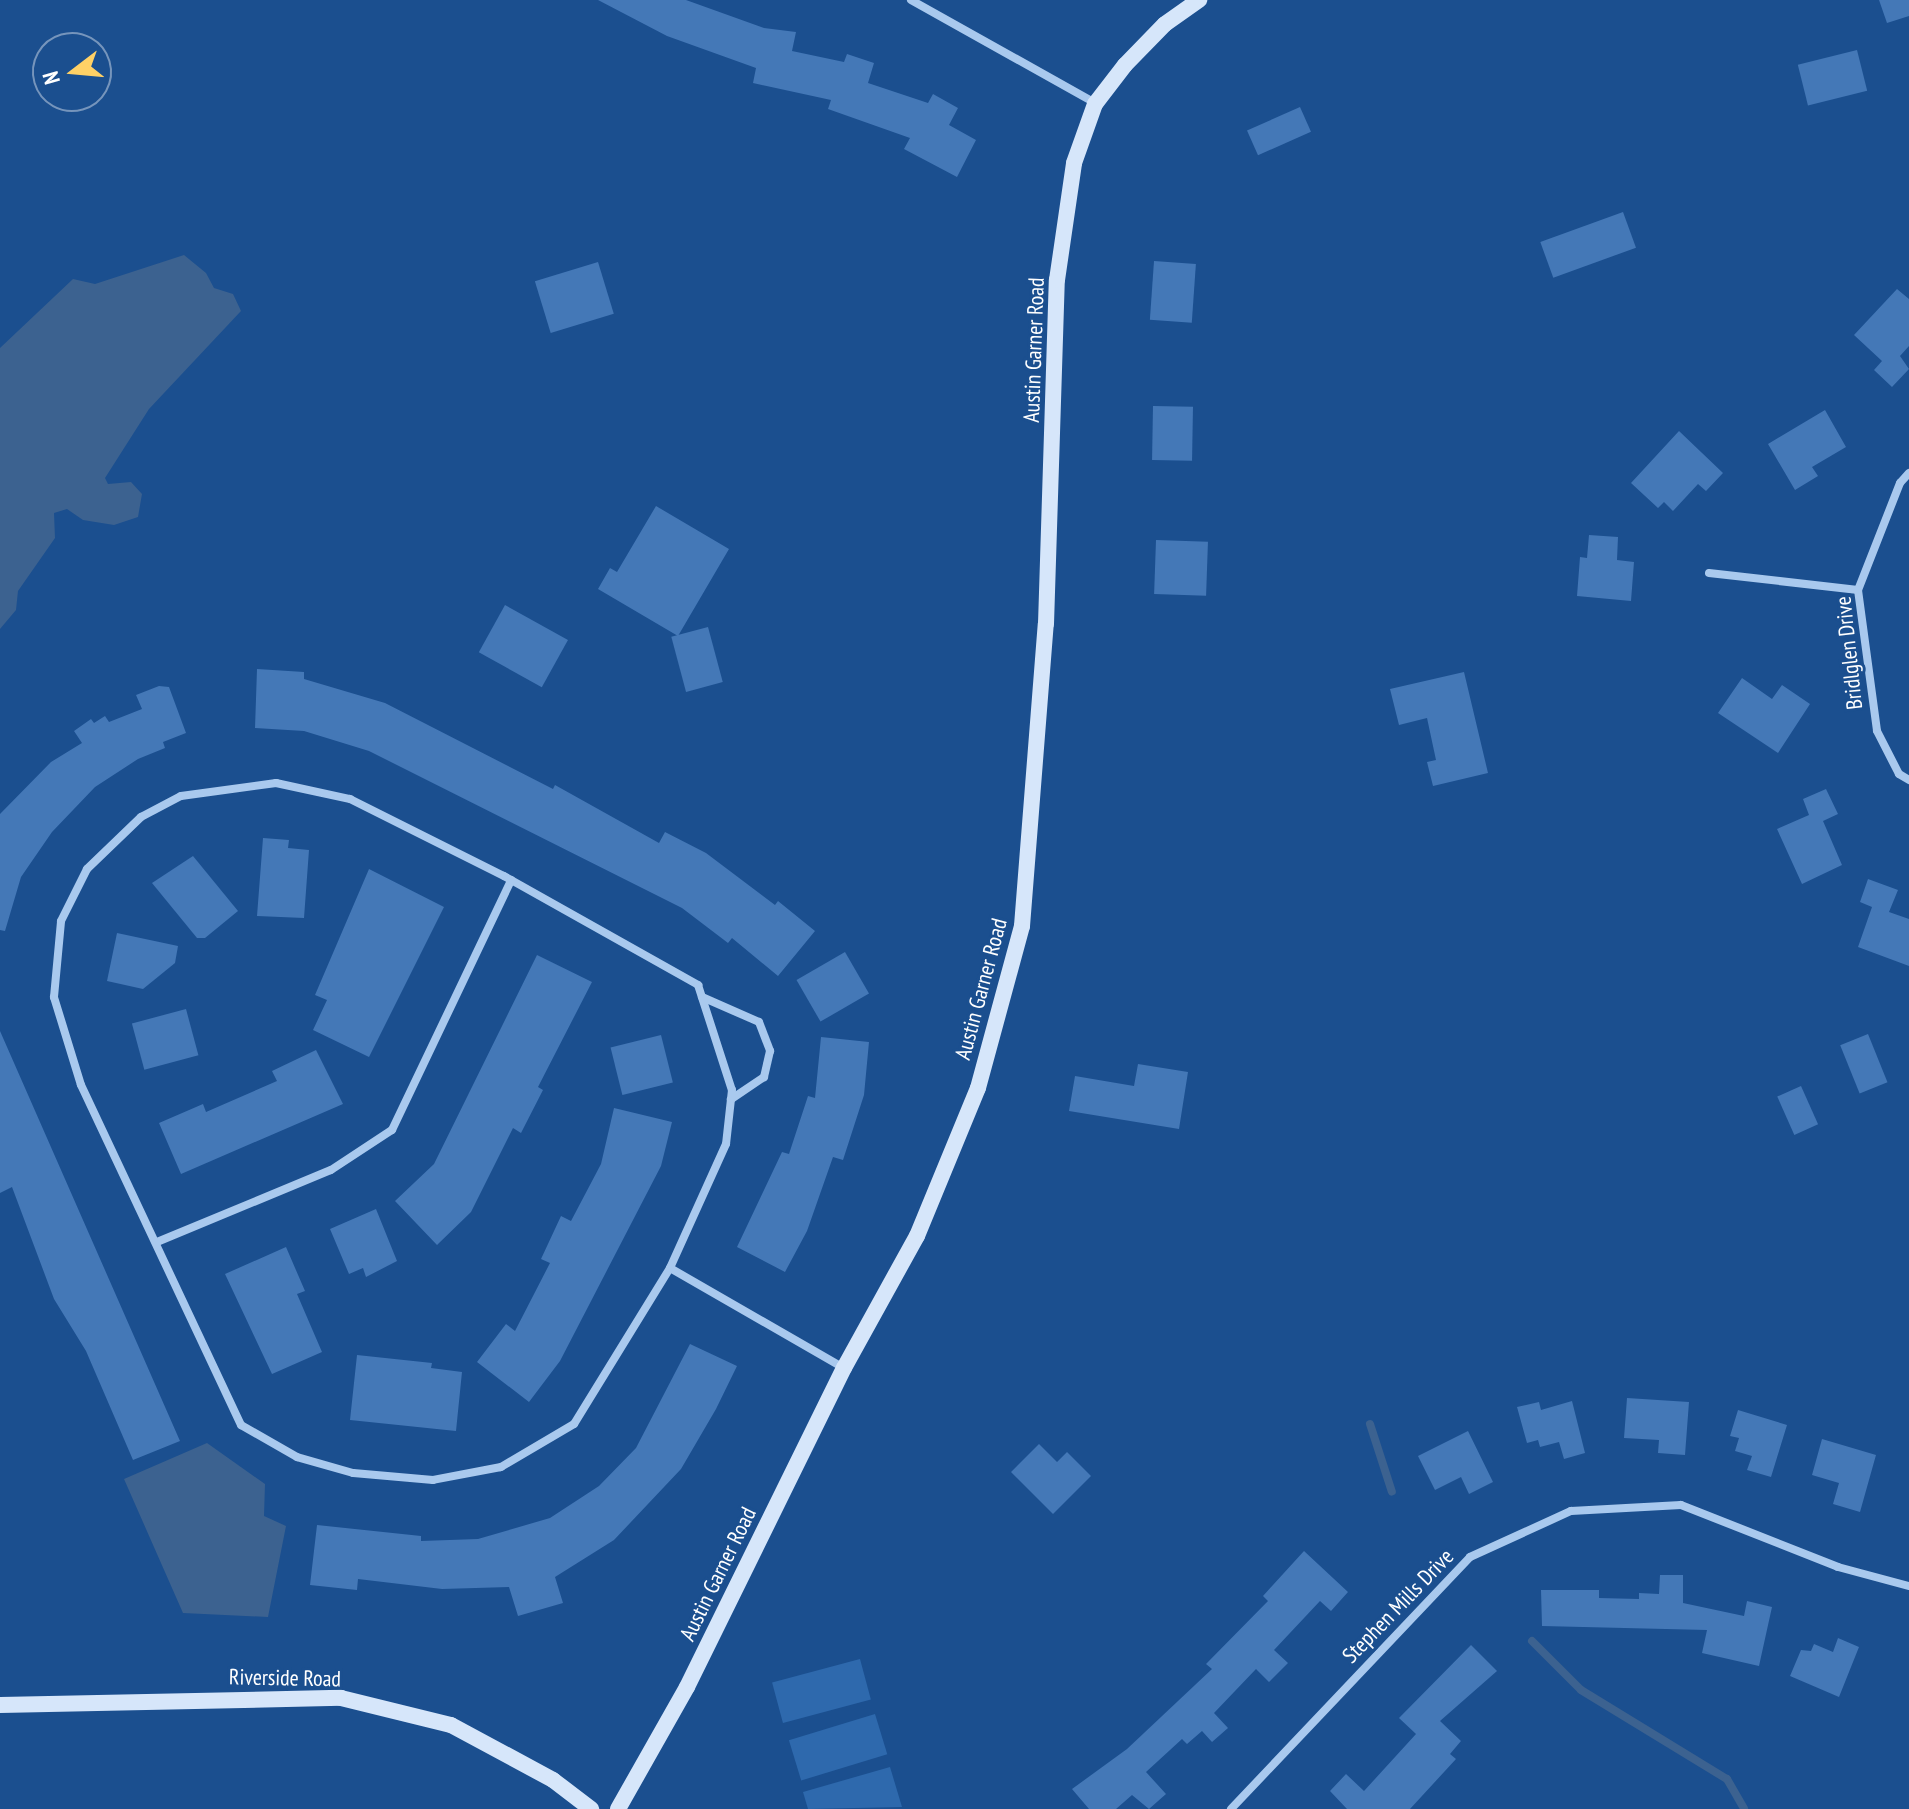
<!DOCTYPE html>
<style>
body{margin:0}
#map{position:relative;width:1909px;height:1809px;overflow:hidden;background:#1b4f8f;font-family:"PT Sans Narrow",sans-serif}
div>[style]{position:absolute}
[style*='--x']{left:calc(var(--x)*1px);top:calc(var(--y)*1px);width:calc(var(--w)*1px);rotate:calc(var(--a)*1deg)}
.green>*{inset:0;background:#2e69ad;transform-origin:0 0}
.water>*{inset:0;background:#3c6290}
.stream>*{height:8px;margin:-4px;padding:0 4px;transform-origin:4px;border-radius:4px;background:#3c6290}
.building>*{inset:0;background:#4478b7;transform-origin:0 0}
.street>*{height:8px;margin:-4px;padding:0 4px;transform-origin:4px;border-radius:4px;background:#a9c9ee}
.secondary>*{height:16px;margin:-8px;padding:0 8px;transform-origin:8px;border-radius:8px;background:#d6e6fa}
span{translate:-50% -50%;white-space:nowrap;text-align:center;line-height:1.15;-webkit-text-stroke:6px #1b4f8f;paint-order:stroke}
.street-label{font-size:22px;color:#fff}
.north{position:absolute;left:32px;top:32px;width:80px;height:80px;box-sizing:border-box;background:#1b4f8f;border:2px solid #7695bc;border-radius:50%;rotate:254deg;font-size:22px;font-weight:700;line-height:32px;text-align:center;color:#fff}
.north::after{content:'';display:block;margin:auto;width:28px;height:36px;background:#ffd166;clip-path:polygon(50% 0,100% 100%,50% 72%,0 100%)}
</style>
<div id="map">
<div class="green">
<i style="left:860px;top:1659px;width:42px;height:91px;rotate:75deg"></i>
<i style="left:875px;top:1714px;width:42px;height:90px;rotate:73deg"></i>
<i style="clip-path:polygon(890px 1767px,902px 1807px,808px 1809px,803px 1792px)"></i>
</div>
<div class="water">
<i style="clip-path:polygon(184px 255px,206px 273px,214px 288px,233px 294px,241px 311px,149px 409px,105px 478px,108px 484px,131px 482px,142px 494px,138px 517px,114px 525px,83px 520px,67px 509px,54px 513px,55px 538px,18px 591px,16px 610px,0 629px,0 348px,73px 279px,95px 284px)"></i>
<i style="clip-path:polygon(207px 1443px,265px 1484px,264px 1516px,286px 1526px,268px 1617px,183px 1613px,124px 1479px)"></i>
</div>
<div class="stream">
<i style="--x:1370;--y:1424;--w:71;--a:72.1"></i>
<i style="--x:1532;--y:1641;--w:69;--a:45"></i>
<i style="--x:1581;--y:1690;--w:171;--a:31.4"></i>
<i style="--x:1727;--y:1779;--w:34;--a:60"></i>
</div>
<div class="building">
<i style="clip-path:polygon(598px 0,686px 0,764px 28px,796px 32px,792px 51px,844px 62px,847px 54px,874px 63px,868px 83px,928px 103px,933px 94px,958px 108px,949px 125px,976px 140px,957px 177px,904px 149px,910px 138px,828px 109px,831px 100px,753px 83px,756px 68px,667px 36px)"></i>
<i style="clip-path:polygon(1879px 0,1909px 0,1909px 16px,1887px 23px)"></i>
<i style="left:1857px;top:50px;width:42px;height:61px;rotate:76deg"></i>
<i style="left:1300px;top:107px;width:27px;height:58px;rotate:66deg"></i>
<i style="left:1623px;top:212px;width:38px;height:88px;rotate:70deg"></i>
<i style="left:1154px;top:261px;width:42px;height:59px;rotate:4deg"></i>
<i style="left:598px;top:262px;width:54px;height:66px;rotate:73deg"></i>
<i style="clip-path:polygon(1897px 289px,1909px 299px,1909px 346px,1900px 356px,1909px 369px,1892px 387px,1874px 370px,1882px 361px,1854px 335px)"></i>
<i style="left:1153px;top:406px;width:40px;height:54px;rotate:1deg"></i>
<i style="clip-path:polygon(1825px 410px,1846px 447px,1812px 467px,1818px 476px,1795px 490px,1768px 444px)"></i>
<i style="clip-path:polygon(1679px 431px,1723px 473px,1706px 491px,1698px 484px,1673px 511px,1664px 502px,1658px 508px,1631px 483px)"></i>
<i style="clip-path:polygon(656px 506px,729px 549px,678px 636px,598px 589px,610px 568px,617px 572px)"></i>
<i style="clip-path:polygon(1589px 535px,1618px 537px,1617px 560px,1634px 562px,1631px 601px,1577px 596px,1580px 557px,1587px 558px)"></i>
<i style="left:1156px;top:540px;width:52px;height:54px;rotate:2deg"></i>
<i style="left:505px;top:605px;width:72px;height:54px;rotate:29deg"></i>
<i style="left:708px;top:627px;width:57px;height:38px;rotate:75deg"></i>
<i style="clip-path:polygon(257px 669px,304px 672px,304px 679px,385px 703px,553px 789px,555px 785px,659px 843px,665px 832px,706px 853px,775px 905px,778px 901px,815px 931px,778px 976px,732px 938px,728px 943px,682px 908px,369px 751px,304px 731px,255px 728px)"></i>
<i style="clip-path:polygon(1464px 672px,1488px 773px,1433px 786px,1427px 762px,1436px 760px,1427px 718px,1399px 725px,1390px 689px)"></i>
<i style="clip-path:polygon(1742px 678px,1772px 699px,1782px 685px,1810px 704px,1778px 753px,1718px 713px)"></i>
<i style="clip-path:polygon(159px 686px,169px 687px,186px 733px,163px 742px,165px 748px,138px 759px,95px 787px,52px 832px,21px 877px,5px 931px,0 930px,0 814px,51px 762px,82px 743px,74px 731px,91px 719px,94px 723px,105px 716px,109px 722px,142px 709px,136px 695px)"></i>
<i style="clip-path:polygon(1826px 789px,1838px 814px,1823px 821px,1842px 865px,1802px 884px,1777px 829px,1809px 815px,1803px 799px)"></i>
<i style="clip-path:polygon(263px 838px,289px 840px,288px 848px,309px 850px,304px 918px,257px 916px)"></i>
<i style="clip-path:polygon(193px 856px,238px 911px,205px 938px,197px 938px,152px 883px)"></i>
<i style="clip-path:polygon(369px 869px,444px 907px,369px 1057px,313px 1030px,327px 1000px,315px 995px)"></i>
<i style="clip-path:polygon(1868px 879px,1898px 890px,1889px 912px,1909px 919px,1909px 966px,1858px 947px,1872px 907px,1860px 902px)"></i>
<i style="clip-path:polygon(117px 933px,178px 946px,175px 963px,143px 989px,107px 981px)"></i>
<i style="left:845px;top:952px;width:48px;height:56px;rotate:60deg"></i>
<i style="clip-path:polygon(537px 955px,592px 982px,538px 1087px,543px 1090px,521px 1133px,513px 1128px,471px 1212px,437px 1245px,395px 1201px,434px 1164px)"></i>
<i style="left:186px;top:1009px;width:48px;height:56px;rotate:75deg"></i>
<i style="clip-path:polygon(0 1031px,180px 1441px,133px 1460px,86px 1351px,54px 1299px,12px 1187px,0 1193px)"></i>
<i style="left:1868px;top:1034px;width:52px;height:30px;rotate:68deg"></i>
<i style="left:661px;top:1035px;width:49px;height:52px;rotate:76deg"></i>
<i style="clip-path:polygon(821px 1037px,869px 1042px,864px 1095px,843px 1160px,833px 1157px,807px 1231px,785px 1272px,737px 1247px,782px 1152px,789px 1154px,808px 1096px,815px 1098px)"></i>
<i style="clip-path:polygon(316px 1050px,343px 1104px,181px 1174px,159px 1123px,203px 1104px,206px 1112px,277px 1081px,272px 1071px)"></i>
<i style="clip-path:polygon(1138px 1064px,1188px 1072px,1179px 1129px,1069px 1111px,1075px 1076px,1134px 1086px)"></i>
<i style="left:1801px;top:1086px;width:42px;height:26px;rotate:66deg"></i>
<i style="clip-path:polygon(614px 1108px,672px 1122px,661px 1166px,560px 1361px,529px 1402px,477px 1362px,506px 1324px,515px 1331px,550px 1263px,541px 1259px,561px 1216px,571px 1221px,601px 1164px)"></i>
<i style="clip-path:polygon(376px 1209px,397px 1261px,366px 1277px,363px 1268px,349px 1274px,330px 1229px)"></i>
<i style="clip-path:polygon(286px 1247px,305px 1291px,297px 1294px,322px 1352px,272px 1374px,225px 1274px)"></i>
<i style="clip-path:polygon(690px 1344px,737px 1366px,716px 1409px,681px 1469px,614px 1540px,555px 1577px,563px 1603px,518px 1616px,509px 1587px,442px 1589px,358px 1579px,357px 1590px,310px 1585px,317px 1525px,421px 1536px,421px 1541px,478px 1539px,550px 1518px,599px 1486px,636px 1448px)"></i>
<i style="clip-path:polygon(357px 1355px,432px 1363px,431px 1368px,462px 1372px,456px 1431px,350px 1420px)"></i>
<i style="clip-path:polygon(1627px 1398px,1689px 1402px,1685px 1455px,1658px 1453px,1659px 1440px,1624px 1438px)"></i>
<i style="clip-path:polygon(1572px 1401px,1585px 1453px,1564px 1459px,1559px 1442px,1540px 1447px,1538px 1440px,1527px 1443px,1517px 1407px,1539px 1402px,1541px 1410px)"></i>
<i style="clip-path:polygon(1738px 1410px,1787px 1425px,1771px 1477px,1747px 1470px,1752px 1456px,1735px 1451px,1739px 1438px,1730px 1436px)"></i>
<i style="clip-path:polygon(1468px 1431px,1493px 1482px,1469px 1494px,1461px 1477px,1435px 1490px,1418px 1456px)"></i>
<i style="clip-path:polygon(1822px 1439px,1876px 1455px,1860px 1512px,1833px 1504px,1839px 1483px,1812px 1475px)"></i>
<i style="clip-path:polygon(1039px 1444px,1057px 1462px,1067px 1452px,1091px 1476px,1053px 1514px,1011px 1472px)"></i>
<i style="clip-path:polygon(1304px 1551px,1348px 1592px,1331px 1611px,1320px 1601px,1274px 1650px,1288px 1663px,1269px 1682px,1256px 1669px,1214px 1713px,1228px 1728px,1212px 1742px,1202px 1731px,1187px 1744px,1182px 1739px,1146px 1772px,1166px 1794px,1149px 1809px,1132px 1795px,1116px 1809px,1089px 1809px,1072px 1789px,1127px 1749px,1212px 1669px,1206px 1664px,1268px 1601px,1263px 1596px)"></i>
<i style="clip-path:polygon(1660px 1575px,1683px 1575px,1683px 1603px,1744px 1616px,1747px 1601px,1772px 1607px,1759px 1666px,1702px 1653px,1707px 1630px,1542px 1626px,1541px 1590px,1599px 1590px,1599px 1598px,1639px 1599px,1639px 1593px,1659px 1594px)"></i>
<i style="clip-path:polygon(1838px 1638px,1859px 1647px,1839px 1697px,1790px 1676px,1801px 1650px,1811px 1651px,1814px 1644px,1833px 1652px)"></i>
<i style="clip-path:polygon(1471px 1645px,1497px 1671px,1440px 1721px,1461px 1741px,1450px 1754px,1456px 1759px,1410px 1809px,1347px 1809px,1330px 1791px,1346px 1774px,1364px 1791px,1416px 1734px,1399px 1718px)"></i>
</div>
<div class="street">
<i style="--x:911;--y:0;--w:211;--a:29.2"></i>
<i style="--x:1909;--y:473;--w:13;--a:132"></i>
<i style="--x:1900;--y:483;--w:115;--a:111.4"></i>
<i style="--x:1858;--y:590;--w:142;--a:82.3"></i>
<i style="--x:1877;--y:731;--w:48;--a:62.9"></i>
<i style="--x:1899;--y:774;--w:12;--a:31"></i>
<i style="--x:1709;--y:573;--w:150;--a:6.5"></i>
<i style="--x:702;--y:997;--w:62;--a:23.7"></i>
<i style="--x:759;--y:1022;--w:31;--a:69"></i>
<i style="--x:770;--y:1051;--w:27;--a:103"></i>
<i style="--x:764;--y:1077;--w:40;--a:146"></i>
<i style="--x:157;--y:1242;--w:188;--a:-22.5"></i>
<i style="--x:331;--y:1170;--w:73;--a:-33.3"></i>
<i style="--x:392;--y:1130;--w:277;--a:-64.5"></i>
<i style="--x:670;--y:1268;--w:183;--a:121.6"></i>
<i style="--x:574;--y:1424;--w:85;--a:149.5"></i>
<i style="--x:501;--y:1467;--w:69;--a:169.2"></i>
<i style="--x:433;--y:1480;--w:80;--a:-175"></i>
<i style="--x:353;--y:1473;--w:58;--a:-164.1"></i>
<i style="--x:297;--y:1457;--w:64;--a:-150.3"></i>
<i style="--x:241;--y:1425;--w:376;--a:-115.2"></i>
<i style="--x:81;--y:1085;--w:92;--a:-107.1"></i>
<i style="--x:54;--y:997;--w:76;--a:-84.7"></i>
<i style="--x:61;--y:921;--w:58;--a:-63.4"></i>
<i style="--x:87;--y:869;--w:75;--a:-43.9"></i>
<i style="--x:141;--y:817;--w:45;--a:-27.7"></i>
<i style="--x:181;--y:796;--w:96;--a:-7.8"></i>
<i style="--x:276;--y:783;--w:76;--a:12.2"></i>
<i style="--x:350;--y:799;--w:172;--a:26.6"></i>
<i style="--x:504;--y:876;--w:223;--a:29.3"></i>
<i style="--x:698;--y:985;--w:110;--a:72.1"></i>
<i style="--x:732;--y:1090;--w:54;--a:96.3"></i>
<i style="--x:726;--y:1144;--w:136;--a:114.3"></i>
<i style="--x:670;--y:1268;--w:201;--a:29.9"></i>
<i style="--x:1231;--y:1809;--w:347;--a:-46.5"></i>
<i style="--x:1470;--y:1557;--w:111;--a:-24.5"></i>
<i style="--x:1571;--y:1511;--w:110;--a:-3.1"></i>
<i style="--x:1681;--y:1505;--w:169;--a:21.5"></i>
<i style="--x:1838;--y:1567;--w:73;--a:15"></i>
</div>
<div class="secondary">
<i style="--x:0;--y:1705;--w:341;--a:-1.2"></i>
<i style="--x:341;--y:1698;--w:113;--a:13.8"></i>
<i style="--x:451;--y:1725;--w:116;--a:28.3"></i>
<i style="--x:553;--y:1780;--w:48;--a:37.3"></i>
<i style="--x:618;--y:1809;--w:140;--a:-60.5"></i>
<i style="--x:687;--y:1687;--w:356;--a:-63.8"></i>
<i style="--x:844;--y:1368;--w:151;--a:-61.1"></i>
<i style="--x:917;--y:1236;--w:160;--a:-67.6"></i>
<i style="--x:978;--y:1088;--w:168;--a:-74.8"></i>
<i style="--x:1022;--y:926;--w:303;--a:-85.5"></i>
<i style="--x:1046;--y:624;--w:344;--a:-88.2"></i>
<i style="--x:1057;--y:280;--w:118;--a:-81.7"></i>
<i style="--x:1074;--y:163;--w:63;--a:-70.4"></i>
<i style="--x:1095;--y:104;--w:49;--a:-52.4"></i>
<i style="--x:1125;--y:65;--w:57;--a:-45.7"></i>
<i style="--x:1165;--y:24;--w:42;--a:-35.2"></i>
</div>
<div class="street-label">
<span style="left:1034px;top:350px;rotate:-88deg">Austin Garner Road</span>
<span style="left:1849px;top:653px;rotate:-96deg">Bridlglen Drive</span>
<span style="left:981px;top:989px;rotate:-75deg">Austin Garner Road</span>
<span style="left:718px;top:1574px;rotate:-64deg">Austin Garner Road</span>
<span style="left:1398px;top:1606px;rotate:-46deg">Stephen Mills Drive</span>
<span style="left:285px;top:1678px;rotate:1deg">Riverside Road</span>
</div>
<div class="north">N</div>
</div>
